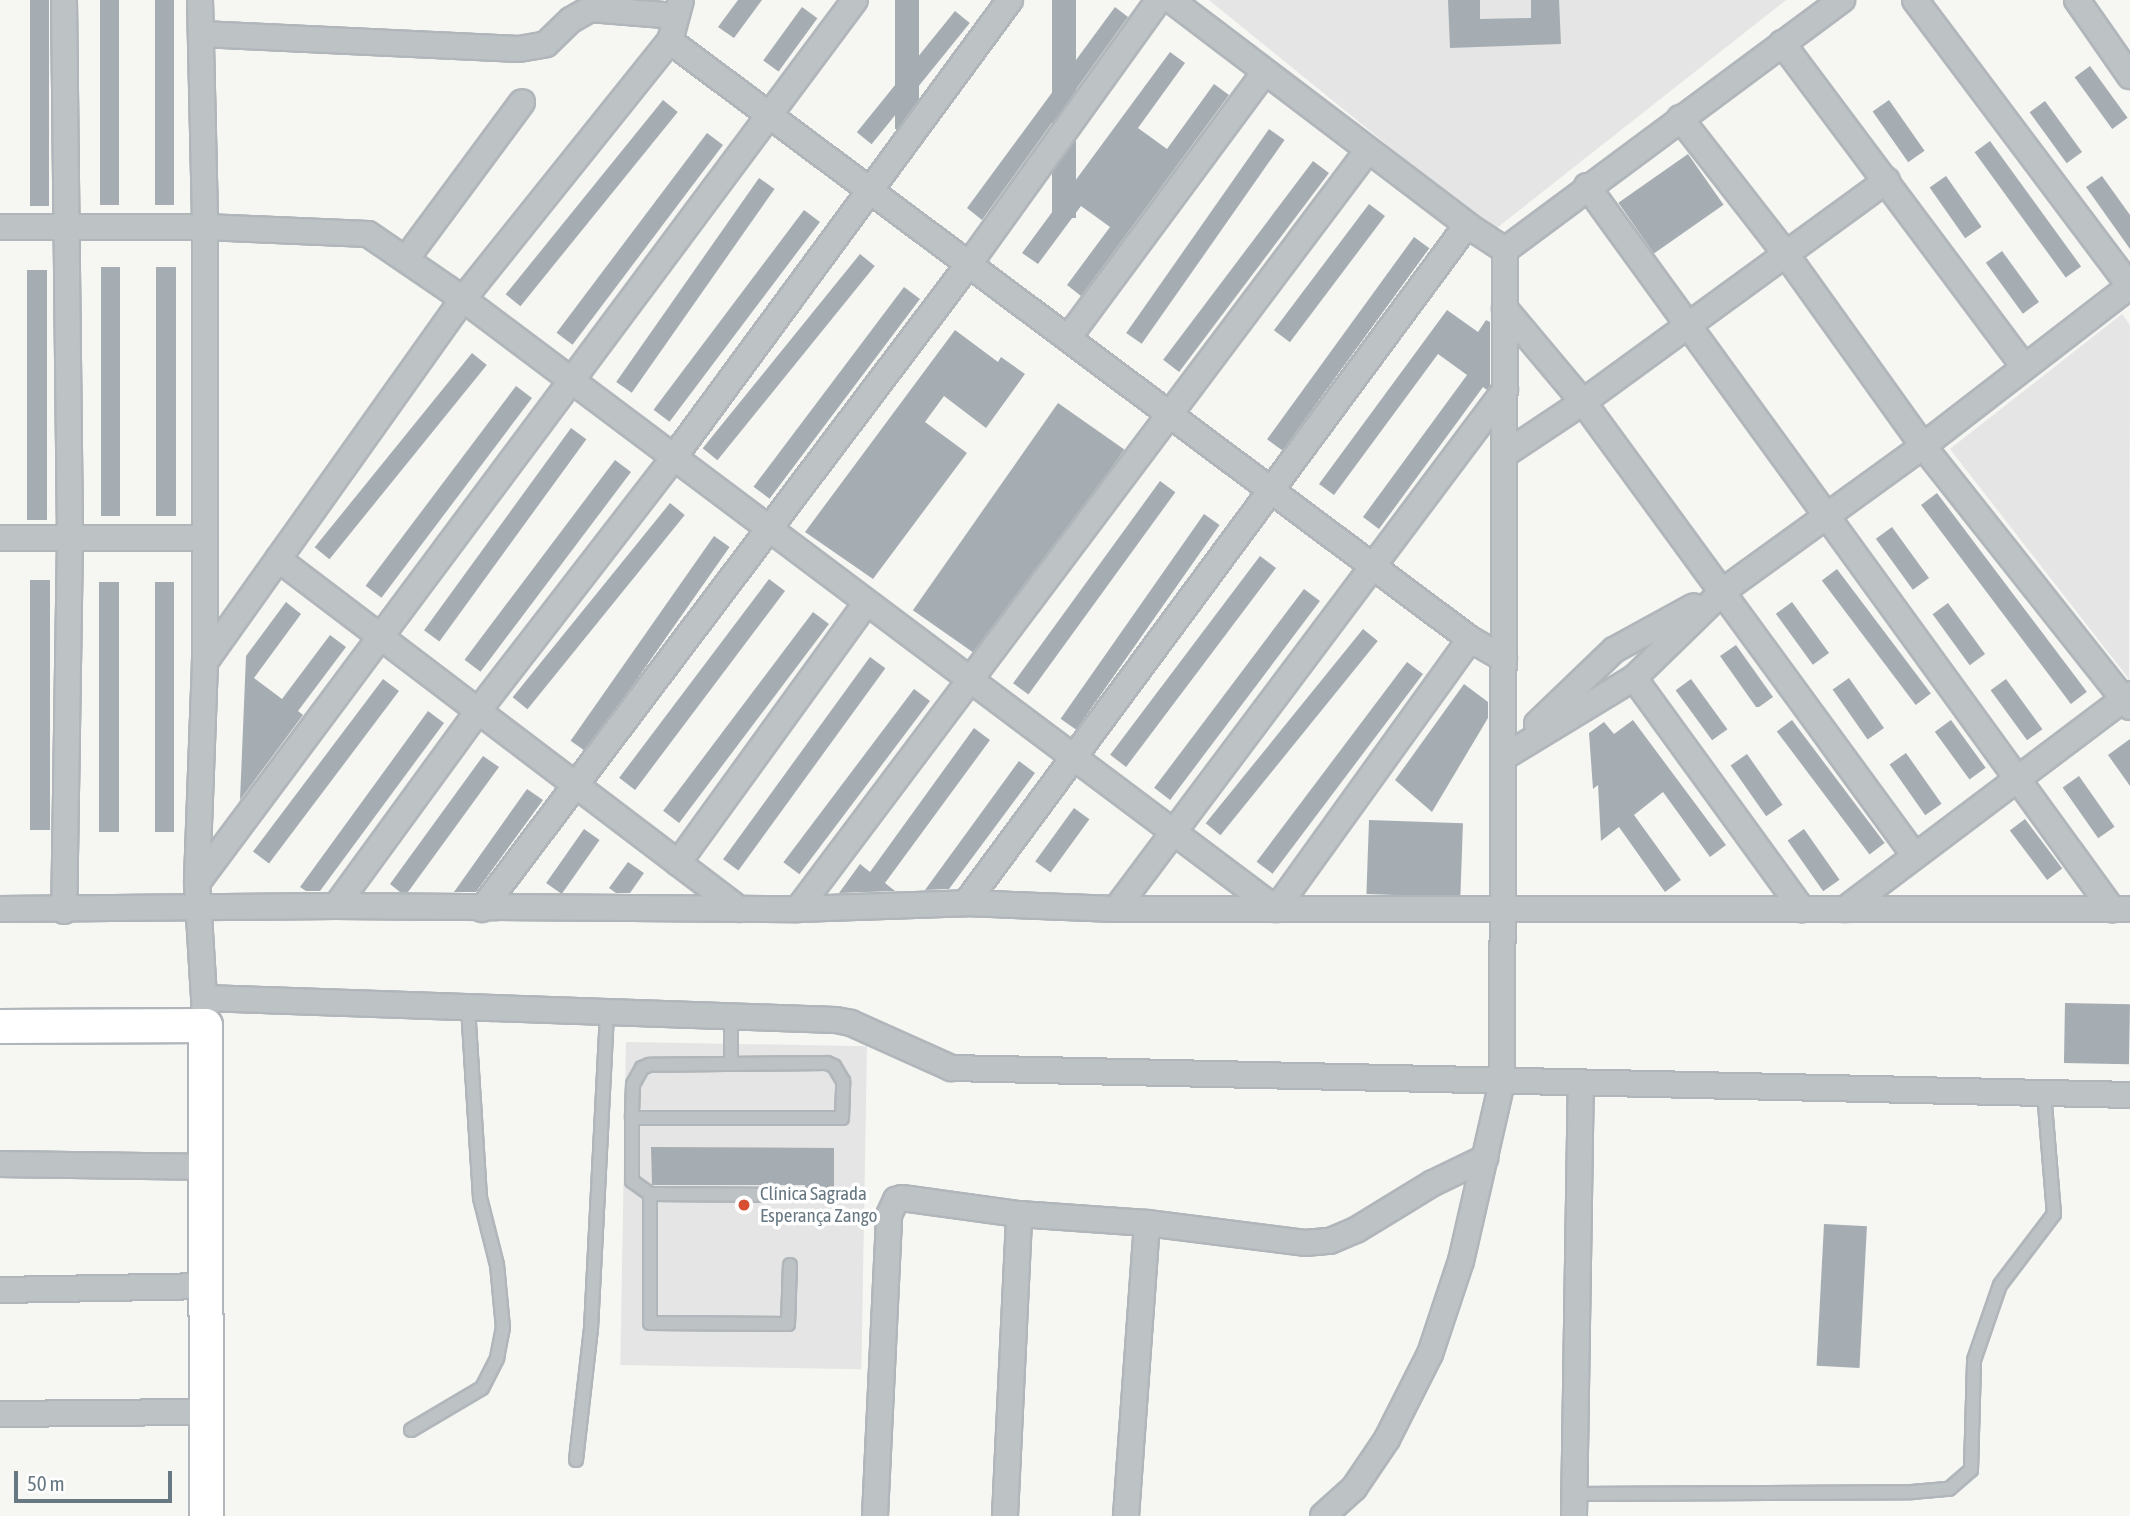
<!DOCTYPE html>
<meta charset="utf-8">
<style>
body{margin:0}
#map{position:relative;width:2130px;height:1516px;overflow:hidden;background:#f6f6f3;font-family:"Asap Condensed",sans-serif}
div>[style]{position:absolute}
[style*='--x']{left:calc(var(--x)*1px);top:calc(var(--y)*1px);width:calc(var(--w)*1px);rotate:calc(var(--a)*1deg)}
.built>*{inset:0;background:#e4e5e4;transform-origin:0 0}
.building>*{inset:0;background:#a5adb2;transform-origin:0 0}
.roads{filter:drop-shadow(2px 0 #b0b6ba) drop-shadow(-2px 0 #b0b6ba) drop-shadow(0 2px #b0b6ba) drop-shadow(0 -2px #b0b6ba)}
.lane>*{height:12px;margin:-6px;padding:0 6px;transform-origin:6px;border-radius:6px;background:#bdc2c5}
.street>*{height:24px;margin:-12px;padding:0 12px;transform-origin:12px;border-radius:12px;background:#bdc2c5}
.secondary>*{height:33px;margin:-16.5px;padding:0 16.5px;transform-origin:16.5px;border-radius:16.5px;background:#fff}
.dots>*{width:19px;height:19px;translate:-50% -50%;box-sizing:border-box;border:4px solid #fff;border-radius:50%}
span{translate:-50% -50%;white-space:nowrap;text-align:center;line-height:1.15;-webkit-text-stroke:7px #fff;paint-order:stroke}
.poi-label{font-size:19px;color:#677882}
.left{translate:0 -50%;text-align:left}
.scale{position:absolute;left:14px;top:1471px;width:158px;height:32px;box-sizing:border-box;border:4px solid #677882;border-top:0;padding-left:9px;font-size:21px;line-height:24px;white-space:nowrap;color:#677882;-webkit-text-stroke:5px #fff;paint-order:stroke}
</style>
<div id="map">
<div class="built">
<i style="clip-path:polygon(1209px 0,1786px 0,1493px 231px)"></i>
<i style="clip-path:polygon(2122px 314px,2130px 325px,2129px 679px,1950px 449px)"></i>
<i style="left:626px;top:1042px;width:241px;height:323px;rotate:1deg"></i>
</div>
<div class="building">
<i style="left:30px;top:0;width:19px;height:206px"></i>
<i style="left:100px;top:0;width:19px;height:205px"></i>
<i style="left:155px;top:0;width:19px;height:205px"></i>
<i style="clip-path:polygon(738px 0,762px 0,734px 38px,718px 27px)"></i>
<i style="left:895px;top:0;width:24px;height:129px"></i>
<i style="left:1052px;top:0;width:24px;height:218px"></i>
<i style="clip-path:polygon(1448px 0,1480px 0,1480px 19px,1531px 18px,1531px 0,1559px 0,1561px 44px,1450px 48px)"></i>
<i style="left:802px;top:7px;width:19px;height:66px;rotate:36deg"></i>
<i style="clip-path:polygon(1115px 7px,1128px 17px,982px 220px,967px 208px)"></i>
<i style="left:955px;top:11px;width:19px;height:156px;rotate:39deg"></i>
<i style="clip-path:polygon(1170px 52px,1185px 63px,1138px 128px,1167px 149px,1214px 84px,1229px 95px,1081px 296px,1067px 285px,1110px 227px,1081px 206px,1038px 264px,1022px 253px)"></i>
<i style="left:2090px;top:66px;width:64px;height:19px;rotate:54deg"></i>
<i style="left:663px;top:100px;width:19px;height:250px;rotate:39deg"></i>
<i style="left:1889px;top:100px;width:62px;height:20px;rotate:55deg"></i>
<i style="left:2045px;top:101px;width:63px;height:19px;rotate:54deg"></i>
<i style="left:1269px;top:129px;width:19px;height:249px;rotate:35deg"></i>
<i style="left:707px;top:133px;width:20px;height:250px;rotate:37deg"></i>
<i style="left:1990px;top:141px;width:155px;height:19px;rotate:54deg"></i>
<i style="left:1688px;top:154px;width:62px;height:85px;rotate:55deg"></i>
<i style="left:1313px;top:161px;width:20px;height:249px;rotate:37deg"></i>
<i style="left:1946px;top:176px;width:62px;height:20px;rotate:55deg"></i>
<i style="clip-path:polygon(2102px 176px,2130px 215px,2130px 249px,2086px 187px)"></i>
<i style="left:759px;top:178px;width:19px;height:249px;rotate:35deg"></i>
<i style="left:1369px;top:204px;width:20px;height:158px;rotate:37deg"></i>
<i style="left:804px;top:210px;width:20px;height:250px;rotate:37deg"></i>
<i style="left:1414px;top:237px;width:19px;height:250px;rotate:36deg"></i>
<i style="left:2002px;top:251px;width:63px;height:20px;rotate:54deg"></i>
<i style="left:860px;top:254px;width:19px;height:250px;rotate:39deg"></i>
<i style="left:101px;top:267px;width:19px;height:249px"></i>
<i style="left:156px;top:267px;width:20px;height:249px"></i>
<i style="left:27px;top:270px;width:20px;height:250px"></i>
<i style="left:904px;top:287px;width:20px;height:250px;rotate:37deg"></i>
<i style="clip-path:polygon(1447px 310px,1478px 332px,1486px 320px,1490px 322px,1490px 386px,1487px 390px,1483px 387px,1379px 529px,1363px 517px,1467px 375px,1438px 354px,1334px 495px,1319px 484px)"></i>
<i style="clip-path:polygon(955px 330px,998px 362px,1001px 357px,1025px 374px,986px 428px,944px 396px,925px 422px,967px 453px,873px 579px,805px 532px)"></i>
<i style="left:472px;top:353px;width:19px;height:250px;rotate:39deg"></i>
<i style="left:516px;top:386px;width:20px;height:250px;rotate:37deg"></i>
<i style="left:1058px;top:403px;width:81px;height:253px;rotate:35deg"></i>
<i style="left:571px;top:428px;width:19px;height:250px;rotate:36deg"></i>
<i style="left:615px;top:460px;width:20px;height:250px;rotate:37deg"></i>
<i style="left:1160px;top:481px;width:19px;height:250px;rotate:36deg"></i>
<i style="left:1937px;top:493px;width:249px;height:20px;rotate:53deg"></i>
<i style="left:670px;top:503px;width:19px;height:250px;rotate:39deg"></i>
<i style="left:1204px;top:514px;width:19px;height:250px;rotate:35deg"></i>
<i style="left:1892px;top:527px;width:63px;height:20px;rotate:54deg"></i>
<i style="left:714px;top:536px;width:19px;height:250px;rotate:35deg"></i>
<i style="left:1260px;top:556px;width:20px;height:249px;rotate:37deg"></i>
<i style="left:1837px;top:569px;width:156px;height:19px;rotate:53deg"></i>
<i style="left:769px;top:579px;width:20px;height:249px;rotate:37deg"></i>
<i style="left:30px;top:580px;width:20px;height:250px"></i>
<i style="left:99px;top:582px;width:20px;height:250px"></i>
<i style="left:155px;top:582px;width:19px;height:250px"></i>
<i style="left:1304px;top:589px;width:20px;height:249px;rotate:37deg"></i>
<i style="clip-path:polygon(286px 602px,301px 614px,254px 678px,282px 699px,330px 635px,346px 647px,298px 711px,303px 715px,240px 800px,246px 656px)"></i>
<i style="left:1792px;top:602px;width:63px;height:20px;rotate:54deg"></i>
<i style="left:1948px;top:603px;width:63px;height:19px;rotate:54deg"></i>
<i style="left:813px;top:612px;width:20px;height:249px;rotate:37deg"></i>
<i style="left:1363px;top:629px;width:19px;height:250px;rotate:39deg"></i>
<i style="clip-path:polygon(1736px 645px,1773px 697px,1759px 707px,1756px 707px,1720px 656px)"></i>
<i style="left:870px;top:657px;width:19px;height:250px;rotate:36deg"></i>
<i style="left:1407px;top:662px;width:20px;height:250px;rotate:37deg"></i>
<i style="left:1849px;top:678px;width:61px;height:20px;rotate:55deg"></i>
<i style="left:383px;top:679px;width:20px;height:216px;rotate:37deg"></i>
<i style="left:1691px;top:679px;width:62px;height:19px;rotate:54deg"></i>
<i style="left:2006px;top:679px;width:62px;height:19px;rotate:54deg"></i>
<i style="clip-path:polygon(1464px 684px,1488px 702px,1488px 718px,1432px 812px,1395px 780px)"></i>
<i style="left:914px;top:689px;width:20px;height:217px;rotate:37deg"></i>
<i style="clip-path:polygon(428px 711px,444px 723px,320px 891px,306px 891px,300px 887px)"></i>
<i style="clip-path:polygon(1633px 720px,1726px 845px,1710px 857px,1663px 792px,1634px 815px,1681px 880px,1665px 892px,1619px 827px,1601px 841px,1598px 785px,1593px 789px,1589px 733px,1604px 722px,1614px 734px)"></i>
<i style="left:1792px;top:720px;width:154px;height:19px;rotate:53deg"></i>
<i style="left:1951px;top:720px;width:59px;height:20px;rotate:54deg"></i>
<i style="clip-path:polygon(974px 728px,990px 740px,885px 883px,895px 891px,839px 893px,860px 864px,870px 872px)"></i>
<i style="clip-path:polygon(2130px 739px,2130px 786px,2108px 755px)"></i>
<i style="left:1906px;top:753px;width:62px;height:20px;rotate:55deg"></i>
<i style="left:1747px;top:754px;width:62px;height:20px;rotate:55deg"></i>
<i style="clip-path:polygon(483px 756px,499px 767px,408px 892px,400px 892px,390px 884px)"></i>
<i style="clip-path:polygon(1019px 761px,1035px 773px,949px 889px,925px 890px)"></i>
<i style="left:2079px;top:776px;width:62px;height:20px;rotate:55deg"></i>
<i style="clip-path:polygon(527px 789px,543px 800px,476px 892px,454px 892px)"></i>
<i style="left:1074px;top:808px;width:19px;height:66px;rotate:36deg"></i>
<i style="left:2025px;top:819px;width:62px;height:19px;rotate:53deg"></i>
<i style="left:1369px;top:820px;width:94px;height:74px;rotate:2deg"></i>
<i style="left:584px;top:829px;width:19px;height:66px;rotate:35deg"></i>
<i style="left:1804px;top:829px;width:62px;height:20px;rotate:55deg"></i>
<i style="clip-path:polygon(628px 862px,644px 873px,630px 893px,616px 893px,609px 888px)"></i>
<i style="left:2065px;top:1003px;width:65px;height:60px;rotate:1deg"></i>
<i style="clip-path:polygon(651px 1147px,834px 1148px,834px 1195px,805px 1195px,805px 1185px,652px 1185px)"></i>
<i style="left:1824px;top:1224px;width:43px;height:142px;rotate:3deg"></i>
</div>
<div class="roads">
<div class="lane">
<i style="--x:731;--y:1015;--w:49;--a:90"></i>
<i style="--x:632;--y:1118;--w:210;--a:0"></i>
<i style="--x:842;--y:1118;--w:37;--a:-88"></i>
<i style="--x:843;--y:1081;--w:17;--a:-121"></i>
<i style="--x:834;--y:1066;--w:8;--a:-157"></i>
<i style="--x:827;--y:1063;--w:178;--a:179.4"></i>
<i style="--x:649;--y:1065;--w:8;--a:157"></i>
<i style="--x:642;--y:1068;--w:18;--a:119"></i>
<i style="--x:633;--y:1084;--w:34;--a:92"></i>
<i style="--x:632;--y:1118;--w:63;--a:90"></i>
<i style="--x:632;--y:1181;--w:22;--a:36"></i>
<i style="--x:650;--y:1194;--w:129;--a:90"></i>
<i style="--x:650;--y:1323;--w:138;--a:0.4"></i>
<i style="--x:788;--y:1324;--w:59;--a:-88.1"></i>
<i style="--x:650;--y:1194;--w:142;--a:0.4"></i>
<i style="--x:411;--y:1430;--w:82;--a:-30.6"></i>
<i style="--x:482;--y:1388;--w:34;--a:-63"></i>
<i style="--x:497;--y:1358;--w:31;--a:-79"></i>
<i style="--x:503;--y:1328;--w:63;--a:-95.4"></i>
<i style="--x:497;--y:1265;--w:69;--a:-104.2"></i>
<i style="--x:480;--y:1198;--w:192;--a:-93.6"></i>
<i style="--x:576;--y:1460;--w:132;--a:-83.5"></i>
<i style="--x:591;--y:1329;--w:318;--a:-87.1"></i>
<i style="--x:1574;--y:1494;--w:338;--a:-0.3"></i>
<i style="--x:1912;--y:1492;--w:37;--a:-5"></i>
<i style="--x:1949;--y:1489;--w:29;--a:-41"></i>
<i style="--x:1971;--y:1470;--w:110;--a:-88.4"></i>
<i style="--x:1974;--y:1360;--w:79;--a:-70.9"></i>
<i style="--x:2000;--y:1285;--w:89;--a:-52.7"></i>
<i style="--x:2054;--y:1214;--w:121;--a:-94.7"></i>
</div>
<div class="street">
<i style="--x:64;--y:0;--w:539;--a:89.36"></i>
<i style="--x:70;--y:539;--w:372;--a:90.9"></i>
<i style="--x:200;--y:0;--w:227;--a:88.7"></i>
<i style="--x:205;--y:227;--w:435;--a:90"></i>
<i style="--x:205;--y:662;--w:221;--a:92.1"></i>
<i style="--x:197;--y:883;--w:131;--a:86.5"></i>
<i style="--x:1171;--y:0;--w:372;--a:37.2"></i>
<i style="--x:1467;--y:225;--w:45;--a:33.3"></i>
<i style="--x:1915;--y:0;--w:358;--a:53.1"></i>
<i style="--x:2077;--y:0;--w:93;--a:55.1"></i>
<i style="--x:201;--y:34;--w:318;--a:2.7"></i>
<i style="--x:519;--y:49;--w:27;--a:-10"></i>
<i style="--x:546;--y:44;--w:35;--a:-44"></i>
<i style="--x:571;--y:20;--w:22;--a:-30"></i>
<i style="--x:590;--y:9;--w:86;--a:4.7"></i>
<i style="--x:670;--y:41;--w:999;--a:36.78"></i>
<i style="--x:1470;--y:639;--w:39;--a:30"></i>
<i style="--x:1782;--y:43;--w:404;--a:53.2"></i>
<i style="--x:1680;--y:118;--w:171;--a:52.1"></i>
<i style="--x:1785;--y:253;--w:237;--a:54.4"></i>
<i style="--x:1923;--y:446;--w:333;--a:51.6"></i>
<i style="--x:1587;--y:186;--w:894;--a:54.02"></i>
<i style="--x:0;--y:227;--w:205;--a:0"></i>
<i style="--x:205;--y:227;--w:163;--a:2.5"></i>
<i style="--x:368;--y:234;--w:115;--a:34.4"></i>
<i style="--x:463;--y:299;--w:1016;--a:36.88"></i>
<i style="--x:1276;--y:909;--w:332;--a:-54.3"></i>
<i style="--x:1505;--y:250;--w:420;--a:-36.6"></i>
<i style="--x:406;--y:259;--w:195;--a:-53.5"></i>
<i style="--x:1505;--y:309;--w:121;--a:50"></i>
<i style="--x:1583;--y:402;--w:562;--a:53.82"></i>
<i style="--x:1068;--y:338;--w:331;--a:-53.5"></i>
<i style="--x:1505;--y:454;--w:94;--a:-33.7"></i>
<i style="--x:1583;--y:402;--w:376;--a:-36.1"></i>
<i style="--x:0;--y:538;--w:205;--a:0"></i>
<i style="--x:278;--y:559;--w:579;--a:37.21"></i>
<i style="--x:205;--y:662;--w:445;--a:-54.6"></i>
<i style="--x:463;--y:299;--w:331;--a:-51.3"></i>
<i style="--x:670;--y:41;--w:42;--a:-75"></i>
<i style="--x:1634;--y:678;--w:286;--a:54"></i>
<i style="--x:1537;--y:724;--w:107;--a:-43.9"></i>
<i style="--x:1614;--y:650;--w:91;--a:-28.8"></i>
<i style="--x:1504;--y:757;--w:152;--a:-31.3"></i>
<i style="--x:1634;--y:678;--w:124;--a:-44.3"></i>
<i style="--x:1723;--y:591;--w:247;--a:-35.9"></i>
<i style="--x:1923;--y:446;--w:262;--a:-37.7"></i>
<i style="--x:678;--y:863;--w:321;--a:-54.1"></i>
<i style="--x:197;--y:883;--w:1101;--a:-53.31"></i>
<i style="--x:966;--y:903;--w:843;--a:-53.54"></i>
<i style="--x:336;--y:906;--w:241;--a:-53.9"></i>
<i style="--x:478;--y:711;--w:321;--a:-52.3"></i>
<i style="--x:674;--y:457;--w:567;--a:-53.68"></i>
<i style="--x:0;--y:909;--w:336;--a:-0.5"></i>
<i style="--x:336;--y:906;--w:462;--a:0.4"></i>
<i style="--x:798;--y:909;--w:168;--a:-2"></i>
<i style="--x:966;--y:903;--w:150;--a:2.3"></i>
<i style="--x:1116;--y:909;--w:1014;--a:0"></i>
<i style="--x:482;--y:909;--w:808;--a:-52.95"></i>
<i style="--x:969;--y:264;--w:325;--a:-54.3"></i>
<i style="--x:798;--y:909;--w:949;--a:-53.09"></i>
<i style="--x:1116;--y:909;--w:649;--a:-53.15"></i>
<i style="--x:1845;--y:909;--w:357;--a:-37"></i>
<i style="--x:205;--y:998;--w:631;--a:2"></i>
<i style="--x:836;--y:1020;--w:15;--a:11"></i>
<i style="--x:851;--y:1023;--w:110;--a:24.2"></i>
<i style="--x:951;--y:1068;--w:1179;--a:1.31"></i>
<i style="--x:0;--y:1164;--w:205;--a:0.8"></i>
<i style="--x:0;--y:1290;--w:205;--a:-1.1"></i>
<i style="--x:0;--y:1414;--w:205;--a:-0.6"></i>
<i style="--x:875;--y:1516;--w:301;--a:-87.3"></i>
<i style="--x:889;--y:1215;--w:17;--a:-65"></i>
<i style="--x:896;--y:1200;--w:6;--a:-18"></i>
<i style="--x:902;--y:1198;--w:118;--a:7.8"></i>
<i style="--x:1019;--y:1214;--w:128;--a:4"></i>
<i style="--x:1147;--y:1223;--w:159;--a:7.2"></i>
<i style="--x:1305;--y:1243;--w:25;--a:-5"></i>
<i style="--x:1330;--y:1241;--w:28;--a:-23"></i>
<i style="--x:1356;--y:1230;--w:90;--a:-31.4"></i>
<i style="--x:1433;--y:1183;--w:58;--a:-25.7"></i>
<i style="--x:1005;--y:1516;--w:302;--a:-87.3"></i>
<i style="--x:1126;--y:1516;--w:294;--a:-85.9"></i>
<i style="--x:1323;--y:1516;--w:42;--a:-42.1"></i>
<i style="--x:1354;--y:1488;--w:59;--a:-56"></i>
<i style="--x:1387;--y:1439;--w:95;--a:-63.2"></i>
<i style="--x:1430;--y:1354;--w:98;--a:-71.6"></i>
<i style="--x:1461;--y:1261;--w:184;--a:-77.1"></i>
<i style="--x:1502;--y:1082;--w:832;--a:-89.79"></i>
<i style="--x:1574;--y:1516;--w:432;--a:-89.1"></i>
</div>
<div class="secondary">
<i style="--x:0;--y:1026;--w:205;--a:-0.3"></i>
<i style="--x:205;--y:1025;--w:491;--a:89.9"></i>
</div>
</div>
<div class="dots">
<i style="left:744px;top:1205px;background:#d74e32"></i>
</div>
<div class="poi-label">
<span class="left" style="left:760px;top:1205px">Clínica Sagrada<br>Esperança Zango</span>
</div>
<div class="scale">50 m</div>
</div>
